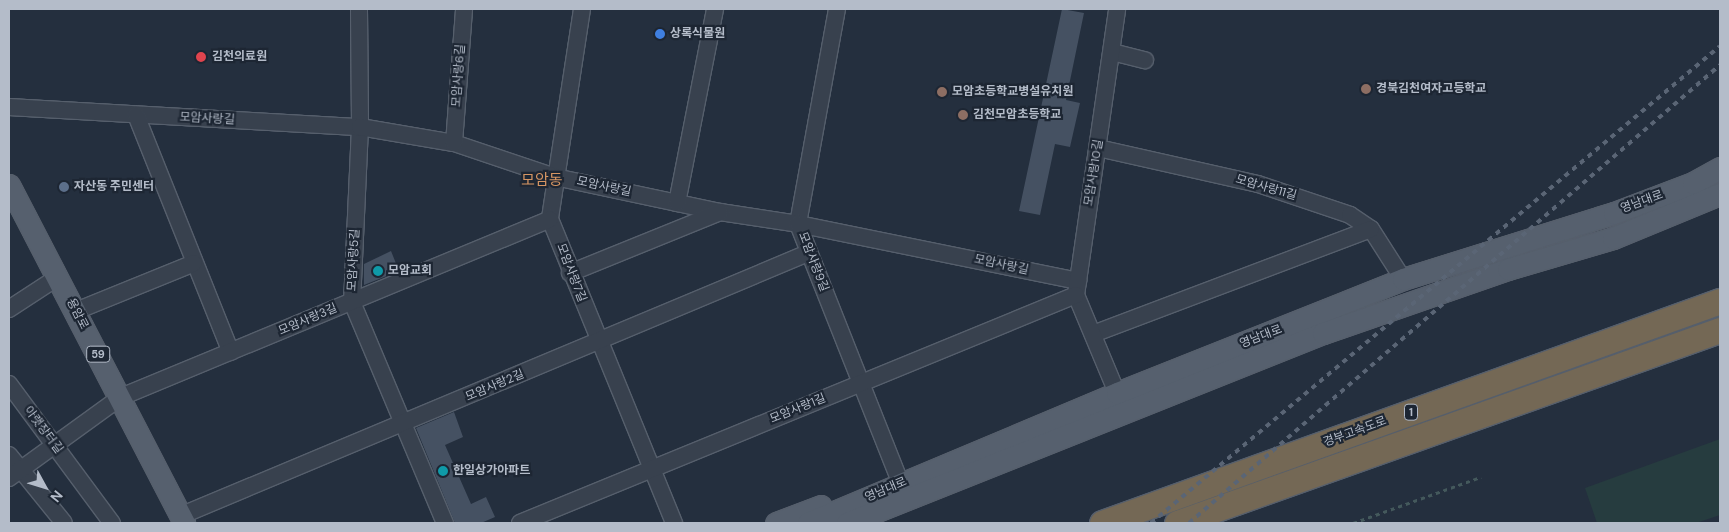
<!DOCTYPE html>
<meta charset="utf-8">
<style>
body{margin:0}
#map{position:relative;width:1729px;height:532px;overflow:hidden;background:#242f3e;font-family:"DM Sans","Noto Sans KR",sans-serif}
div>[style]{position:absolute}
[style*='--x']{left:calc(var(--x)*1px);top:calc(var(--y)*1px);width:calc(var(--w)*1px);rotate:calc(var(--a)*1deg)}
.green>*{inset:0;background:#263c3f}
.building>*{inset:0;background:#455162}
.path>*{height:2.5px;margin-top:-1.25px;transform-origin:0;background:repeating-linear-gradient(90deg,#44595c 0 4px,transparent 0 8px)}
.roads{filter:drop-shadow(1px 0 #565f6c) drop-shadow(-1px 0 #565f6c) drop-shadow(0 1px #565f6c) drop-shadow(0 -1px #565f6c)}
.minor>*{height:16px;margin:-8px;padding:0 8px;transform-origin:8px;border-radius:8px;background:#38414e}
.major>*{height:21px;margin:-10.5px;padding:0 10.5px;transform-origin:10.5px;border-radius:10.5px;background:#56606e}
.highway>*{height:25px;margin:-12.5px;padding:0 12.5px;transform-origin:12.5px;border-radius:12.5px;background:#746855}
.rail>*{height:4px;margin-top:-2px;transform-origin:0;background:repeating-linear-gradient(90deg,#5a6575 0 5px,transparent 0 10px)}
.dots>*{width:14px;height:14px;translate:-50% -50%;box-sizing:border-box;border:2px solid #1d2633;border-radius:50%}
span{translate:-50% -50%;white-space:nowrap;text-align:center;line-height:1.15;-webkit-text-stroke:4.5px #1d2633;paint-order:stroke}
.shield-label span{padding:1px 4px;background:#1d2633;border:1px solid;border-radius:4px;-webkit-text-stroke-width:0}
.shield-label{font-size:11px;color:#b4bcc9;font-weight:700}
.poi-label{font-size:12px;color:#b4bcc9;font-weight:700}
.left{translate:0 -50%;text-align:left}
.street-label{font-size:12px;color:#b4bcc9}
.quarter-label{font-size:15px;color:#d59563}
.frame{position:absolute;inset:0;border:10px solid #b4bcc9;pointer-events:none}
.north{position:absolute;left:20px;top:462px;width:50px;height:50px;-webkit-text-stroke:4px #1d2633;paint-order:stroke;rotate:129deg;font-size:14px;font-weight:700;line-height:20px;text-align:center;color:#b4bcc9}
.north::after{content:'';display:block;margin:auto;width:18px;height:22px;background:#b4bcc9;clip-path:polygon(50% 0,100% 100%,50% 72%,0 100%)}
</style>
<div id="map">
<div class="green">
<i style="clip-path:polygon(1720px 439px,1720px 515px,1696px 523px,1597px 523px,1585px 488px)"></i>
</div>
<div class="building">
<i style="clip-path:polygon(1062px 9px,1084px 13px,1066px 100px,1080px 103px,1070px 147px,1055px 144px,1040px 215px,1019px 211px)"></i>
<i style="clip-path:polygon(391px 251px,399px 271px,364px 285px,364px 264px)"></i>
<i style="clip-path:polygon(454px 412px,463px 437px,445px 445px,471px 504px,486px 497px,495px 517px,481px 523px,455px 523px,416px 428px)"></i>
</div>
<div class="path">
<i style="--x:1353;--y:523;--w:136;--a:-19.8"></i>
</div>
<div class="roads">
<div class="minor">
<i style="--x:359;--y:9;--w:118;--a:89.5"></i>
<i style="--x:360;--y:127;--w:175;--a:92.6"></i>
<i style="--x:352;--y:302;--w:240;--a:67.2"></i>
<i style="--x:582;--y:9;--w:212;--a:98.7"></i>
<i style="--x:550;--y:219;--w:328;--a:67.8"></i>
<i style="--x:837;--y:9;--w:219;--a:100.3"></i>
<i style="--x:798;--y:224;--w:271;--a:68.4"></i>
<i style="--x:1112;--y:52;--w:34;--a:14"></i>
<i style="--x:9;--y:107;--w:352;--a:3.3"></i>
<i style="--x:360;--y:127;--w:95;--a:9.7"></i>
<i style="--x:454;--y:143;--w:107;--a:18.6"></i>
<i style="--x:555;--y:177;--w:169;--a:12"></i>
<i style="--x:720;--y:212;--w:79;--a:8.7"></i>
<i style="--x:798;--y:224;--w:286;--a:11.5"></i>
<i style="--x:136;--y:115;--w:255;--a:68.2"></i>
<i style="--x:454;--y:143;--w:134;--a:-85.7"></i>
<i style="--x:1098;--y:148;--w:164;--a:12.7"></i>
<i style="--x:1258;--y:184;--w:97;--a:18.6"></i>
<i style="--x:1350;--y:215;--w:25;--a:34"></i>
<i style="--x:1371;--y:229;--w:59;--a:57.4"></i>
<i style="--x:677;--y:203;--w:198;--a:-78.9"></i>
<i style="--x:570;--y:273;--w:162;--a:-22.1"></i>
<i style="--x:9;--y:309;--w:59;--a:-33.1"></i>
<i style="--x:76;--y:311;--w:127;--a:-22.1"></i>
<i style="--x:1093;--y:334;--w:297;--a:-20.7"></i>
<i style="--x:9;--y:384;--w:173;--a:53.5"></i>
<i style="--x:1117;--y:393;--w:106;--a:-112.7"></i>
<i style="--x:1076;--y:295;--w:289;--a:-81.8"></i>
<i style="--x:9;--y:455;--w:87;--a:51"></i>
<i style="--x:9;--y:478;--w:138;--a:-35.9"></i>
<i style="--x:121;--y:397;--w:464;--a:-22.5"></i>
<i style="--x:180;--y:516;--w:681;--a:-22.72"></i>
<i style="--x:520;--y:523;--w:601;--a:-22.3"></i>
</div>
<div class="major">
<i style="--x:9;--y:185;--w:381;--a:62.6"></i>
<i style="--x:776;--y:523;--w:48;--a:-20.7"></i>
<i style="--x:808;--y:523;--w:335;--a:-22.8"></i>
<i style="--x:1117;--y:393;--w:308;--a:-21.7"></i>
<i style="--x:1403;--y:279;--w:221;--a:-17.4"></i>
<i style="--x:1614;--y:213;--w:85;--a:-20.8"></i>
<i style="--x:1693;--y:183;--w:31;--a:-29"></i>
<i style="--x:847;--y:523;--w:513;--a:-21.76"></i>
<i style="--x:1323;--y:333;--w:196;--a:-19.1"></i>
<i style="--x:1508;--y:269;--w:109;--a:-16.4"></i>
<i style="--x:1613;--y:238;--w:116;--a:-22.4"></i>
</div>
<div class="highway">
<i style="--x:1102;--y:523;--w:657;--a:-19.76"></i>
<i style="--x:1177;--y:523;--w:576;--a:-19.57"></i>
</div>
</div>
<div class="rail">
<i style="--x:1151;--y:523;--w:742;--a:-39.97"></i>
<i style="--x:1189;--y:523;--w:701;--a:-40.78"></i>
</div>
<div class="dots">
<i style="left:660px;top:34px;background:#3f7fe0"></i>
<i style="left:201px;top:57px;background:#e0444e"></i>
<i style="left:1366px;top:89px;background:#8d6e63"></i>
<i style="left:942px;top:92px;background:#8d6e63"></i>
<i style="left:963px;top:115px;background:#8d6e63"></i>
<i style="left:64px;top:187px;background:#5c6f8a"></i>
<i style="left:378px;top:271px;background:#0f9aa8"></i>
<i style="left:443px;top:471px;background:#0f9aa8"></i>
</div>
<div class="shield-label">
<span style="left:98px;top:354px">59</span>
<span style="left:1411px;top:412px">1</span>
</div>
<div class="poi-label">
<span class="left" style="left:670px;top:34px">상록식물원</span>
<span class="left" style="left:212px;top:57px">김천의료원</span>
<span class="left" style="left:1376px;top:89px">경북김천여자고등학교</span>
<span class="left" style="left:952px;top:92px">모암초등학교병설유치원</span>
<span class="left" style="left:973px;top:115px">김천모암초등학교</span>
<span class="left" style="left:74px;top:187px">자산동 주민센터</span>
<span class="left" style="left:388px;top:271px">모암교회</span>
<span class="left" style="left:453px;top:471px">한일상가아파트</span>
</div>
<div class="street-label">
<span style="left:459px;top:76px;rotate:-86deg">모암사랑6길</span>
<span style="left:207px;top:119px;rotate:3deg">모암사랑길</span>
<span style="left:1094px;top:173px;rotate:-81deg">모암사랑10길</span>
<span style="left:604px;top:187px;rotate:12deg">모암사랑길</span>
<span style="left:1266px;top:188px;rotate:16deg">모암사랑11길</span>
<span style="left:1642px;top:202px;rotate:-20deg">영남대로</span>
<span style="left:354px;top:260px;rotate:-87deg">모암사랑5길</span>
<span style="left:813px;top:262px;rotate:69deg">모암사랑9길</span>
<span style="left:1001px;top:265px;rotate:12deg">모암사랑길</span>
<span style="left:571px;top:273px;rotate:69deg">모암사랑7길</span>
<span style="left:77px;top:314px;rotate:63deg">용암로</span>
<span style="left:308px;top:320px;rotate:-23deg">모암사랑3길</span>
<span style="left:1261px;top:337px;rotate:-21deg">영남대로</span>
<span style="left:495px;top:386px;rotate:-23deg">모암사랑2길</span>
<span style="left:798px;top:409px;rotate:-22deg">모암사랑1길</span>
<span style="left:43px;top:430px;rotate:53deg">아랫장터길</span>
<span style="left:1355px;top:432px;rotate:-20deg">경부고속도로</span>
<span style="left:886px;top:490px;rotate:-23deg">영남대로</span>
</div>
<div class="quarter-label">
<span style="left:542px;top:181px">모암동</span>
</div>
<div class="frame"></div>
<div class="north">N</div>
</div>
